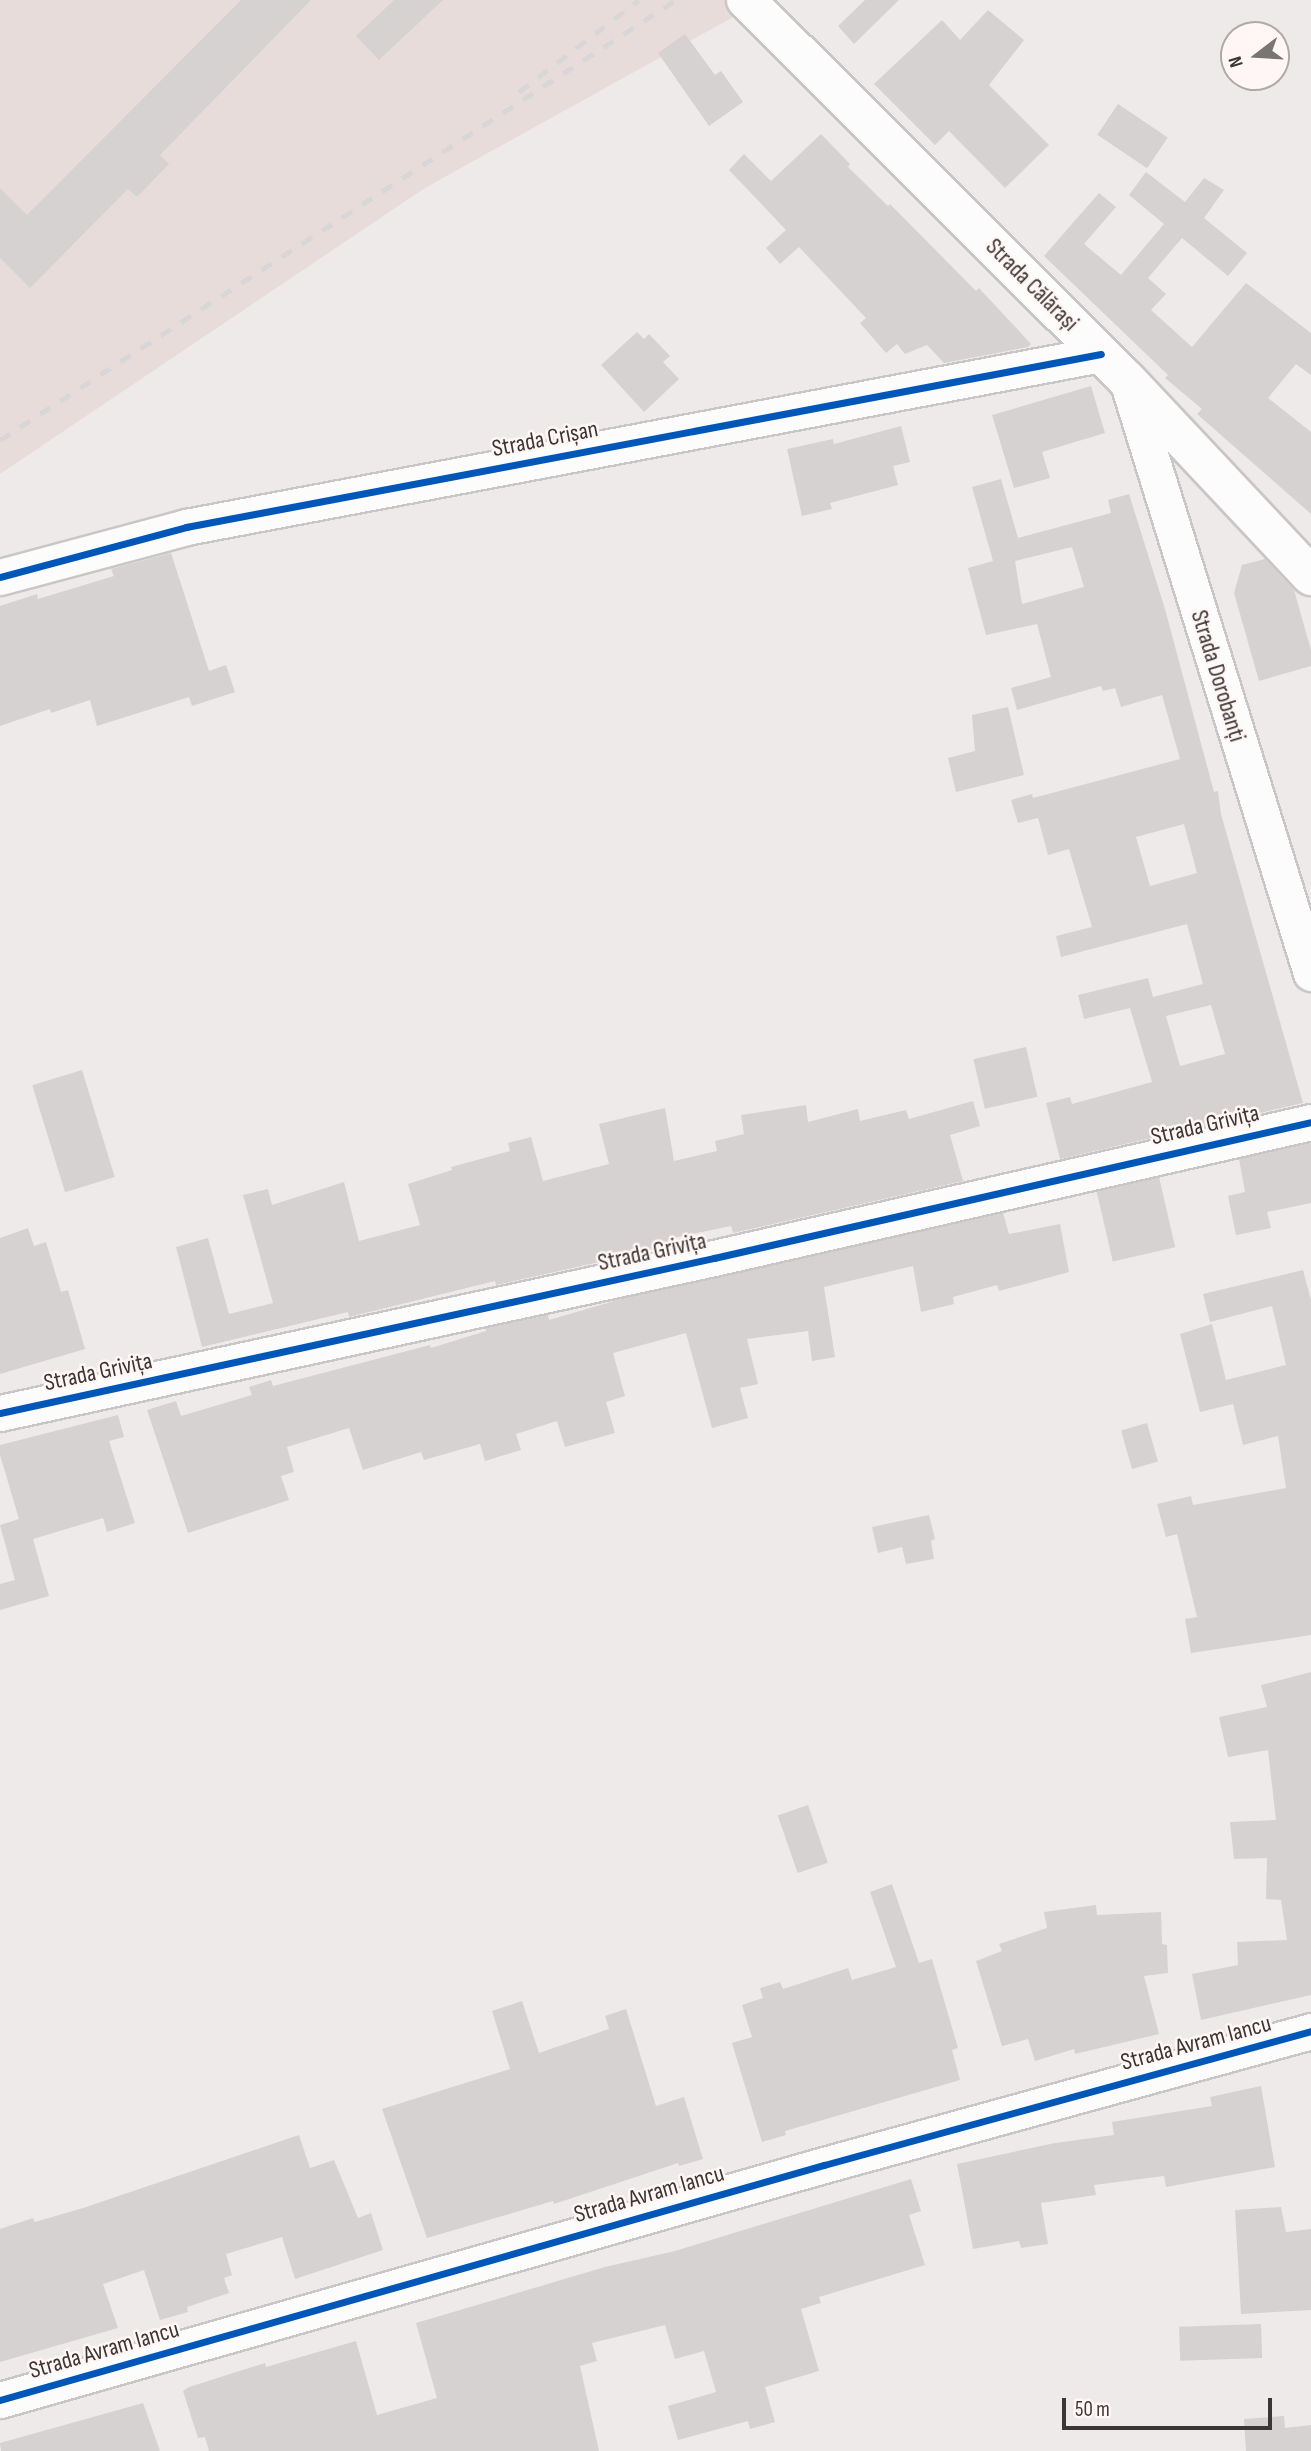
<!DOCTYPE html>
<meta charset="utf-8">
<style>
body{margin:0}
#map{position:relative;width:1311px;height:2451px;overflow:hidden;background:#efeaea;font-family:"Sofia Sans Condensed",sans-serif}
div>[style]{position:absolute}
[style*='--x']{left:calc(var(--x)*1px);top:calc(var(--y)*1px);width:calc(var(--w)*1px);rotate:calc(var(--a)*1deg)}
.built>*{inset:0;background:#e8dcdb}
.building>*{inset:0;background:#d5d2d1;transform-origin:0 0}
.roads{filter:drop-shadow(2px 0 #cac6c6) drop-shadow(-2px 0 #cac6c6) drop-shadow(0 2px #cac6c6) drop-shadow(0 -2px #cac6c6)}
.minor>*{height:35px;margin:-17.5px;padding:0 17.5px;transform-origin:17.5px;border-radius:17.5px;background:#fdfcfc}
.major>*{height:38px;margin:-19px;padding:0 19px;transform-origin:19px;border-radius:19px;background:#fdfcfc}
.rail>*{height:5px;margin-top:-2.5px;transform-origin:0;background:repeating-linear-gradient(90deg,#d8d6d6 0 12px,transparent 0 24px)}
.cycleway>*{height:7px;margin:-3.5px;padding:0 3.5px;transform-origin:3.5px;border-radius:3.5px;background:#0057b8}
span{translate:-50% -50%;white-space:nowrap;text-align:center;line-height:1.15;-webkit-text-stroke:5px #fff6f5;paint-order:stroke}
.street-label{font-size:24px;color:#393636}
.north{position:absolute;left:1220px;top:21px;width:70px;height:70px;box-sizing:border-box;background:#fff6f5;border:2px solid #b0a9a9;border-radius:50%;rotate:253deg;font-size:19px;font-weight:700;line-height:28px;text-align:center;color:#393636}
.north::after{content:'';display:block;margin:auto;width:24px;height:32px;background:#797575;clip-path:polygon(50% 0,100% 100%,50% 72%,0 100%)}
.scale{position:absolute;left:1062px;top:2398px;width:210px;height:32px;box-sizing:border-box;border:4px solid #393636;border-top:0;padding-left:9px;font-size:21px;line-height:24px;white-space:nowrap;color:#393636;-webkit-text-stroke:5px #fff6f5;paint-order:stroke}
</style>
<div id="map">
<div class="built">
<i style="clip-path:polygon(0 0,764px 0,425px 188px,0 474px)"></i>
</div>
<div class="building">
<i style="clip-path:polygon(241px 0,311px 0,160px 155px,169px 164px,137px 197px,128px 189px,30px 288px,0 258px,0 188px,27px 215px)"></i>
<i style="clip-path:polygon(394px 0,443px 0,379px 60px,356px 36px)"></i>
<i style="clip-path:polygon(865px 0,899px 0,854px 44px,838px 26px)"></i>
<i style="clip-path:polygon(988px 10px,1024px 40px,989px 85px,1049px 145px,1005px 188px,949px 131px,935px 145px,874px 84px,942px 20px,960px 40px)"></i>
<i style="clip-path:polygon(685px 34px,715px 75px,721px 71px,743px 102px,709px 126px,658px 53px)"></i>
<i style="left:1118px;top:104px;width:60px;height:37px;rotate:34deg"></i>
<i style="clip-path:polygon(821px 134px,850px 164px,848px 167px,888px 206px,890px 204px,976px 291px,979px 288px,1031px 344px,1028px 347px,944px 363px,927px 345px,905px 354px,897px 344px,886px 353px,860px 323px,866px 318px,799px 247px,780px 264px,766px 248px,786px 230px,729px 170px,744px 154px,771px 181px)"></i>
<i style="clip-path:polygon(1146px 172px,1185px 202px,1204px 178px,1224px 190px,1204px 218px,1247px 253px,1228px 276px,1182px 238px,1148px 278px,1166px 294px,1151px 310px,1192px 347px,1246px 283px,1311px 333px,1311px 375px,1296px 364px,1268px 398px,1311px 432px,1311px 514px,1197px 414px,1202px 409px,1165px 378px,1168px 375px,1044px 256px,1099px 193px,1116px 207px,1084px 244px,1121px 275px,1164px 224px,1129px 195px)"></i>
<i style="clip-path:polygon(637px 332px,644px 339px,649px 334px,670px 356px,663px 362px,679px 379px,644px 412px,601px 365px)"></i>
<i style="clip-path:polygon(1091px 386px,1105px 433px,1042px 452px,1050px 478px,1014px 488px,992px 415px)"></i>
<i style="clip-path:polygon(901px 426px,910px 462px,893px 466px,898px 485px,830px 503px,832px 509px,802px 516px,787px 449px,833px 439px,834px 444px)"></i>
<i style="clip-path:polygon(evenodd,1001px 479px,1018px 538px,1111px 513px,1108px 500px,1129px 494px,1165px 609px,1214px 792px,1218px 791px,1221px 814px,1303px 1103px,1060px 1159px,1046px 1103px,1070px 1097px,1072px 1104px,1152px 1082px,1130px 1008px,1084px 1019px,1078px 995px,1148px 978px,1153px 997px,1203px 984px,1187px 924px,1061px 957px,1056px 936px,1092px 927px,1069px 849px,1048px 855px,1038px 818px,1018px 823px,1011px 800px,1032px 794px,1033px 798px,1180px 759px,1162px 695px,1121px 707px,1115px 688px,1103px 691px,1101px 686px,1017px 710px,1011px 688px,1051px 677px,1037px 624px,986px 635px,968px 568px,993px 561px,972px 487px,1001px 479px,1072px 547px,1084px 587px,1022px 604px,1015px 561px,1072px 547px,1001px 479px,1184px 824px,1197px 873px,1150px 886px,1136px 837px,1184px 824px,1001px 479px,1211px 1005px,1225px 1054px,1180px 1066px,1166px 1016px,1211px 1005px)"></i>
<i style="clip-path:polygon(171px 553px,209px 671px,226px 665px,235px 692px,192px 706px,189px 697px,97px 726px,90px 700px,51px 713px,50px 709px,0 726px,0 606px,37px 594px,38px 599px,114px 576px,111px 569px)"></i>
<i style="clip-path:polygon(1265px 559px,1294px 590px,1311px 650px,1311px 666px,1259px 681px,1234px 593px,1242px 565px)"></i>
<i style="clip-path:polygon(1008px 707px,1024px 775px,956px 792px,948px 758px,975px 751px,972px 715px)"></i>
<i style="left:1026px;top:1047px;width:51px;height:54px;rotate:77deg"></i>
<i style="left:82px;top:1070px;width:112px;height:52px;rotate:73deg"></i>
<i style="clip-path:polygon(973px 1101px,980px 1126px,950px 1135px,963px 1181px,733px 1233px,731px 1226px,668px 1239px,669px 1245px,604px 1261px,496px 1285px,495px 1281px,349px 1317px,348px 1312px,202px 1347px,176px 1247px,208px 1238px,229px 1314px,273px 1303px,243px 1195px,268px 1189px,272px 1205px,344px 1182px,359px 1241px,420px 1225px,408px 1184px,452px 1170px,451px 1167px,510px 1151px,508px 1143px,531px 1137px,543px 1181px,609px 1164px,599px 1124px,665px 1108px,674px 1161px,717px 1151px,715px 1141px,744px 1134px,741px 1115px,806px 1105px,808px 1122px,858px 1109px,860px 1121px,906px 1110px,909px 1119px)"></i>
<i style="clip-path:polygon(1311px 1143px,1311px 1203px,1267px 1212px,1271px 1228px,1236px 1235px,1228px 1196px,1245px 1192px,1239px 1159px)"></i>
<i style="left:1159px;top:1177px;width:72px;height:64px;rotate:77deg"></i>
<i style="clip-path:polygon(1003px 1213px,1009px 1234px,1060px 1224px,1069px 1272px,999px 1291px,997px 1285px,953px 1297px,954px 1304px,921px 1312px,913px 1266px,824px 1287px,835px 1357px,812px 1361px,808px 1331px,747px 1339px,758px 1384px,740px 1388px,748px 1418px,712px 1428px,686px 1333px,613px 1353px,625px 1396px,606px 1402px,615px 1433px,565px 1447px,557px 1421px,516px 1434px,521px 1450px,485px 1461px,480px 1444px,424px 1460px,421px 1452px,363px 1470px,349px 1428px,287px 1447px,294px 1472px,281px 1476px,289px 1500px,188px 1533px,147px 1410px,176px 1401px,181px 1416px,252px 1395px,249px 1387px,271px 1380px,273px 1386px,430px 1345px,431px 1348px,486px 1331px,486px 1328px,548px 1315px,549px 1320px,628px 1297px)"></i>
<i style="clip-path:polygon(28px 1228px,34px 1246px,46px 1242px,61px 1292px,68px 1290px,85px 1349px,0 1374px,0 1238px)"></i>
<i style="clip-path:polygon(1303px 1270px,1311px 1300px,1311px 1635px,1191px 1653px,1185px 1619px,1197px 1617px,1177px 1534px,1166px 1537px,1157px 1504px,1191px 1496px,1193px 1505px,1286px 1488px,1278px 1436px,1243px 1445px,1233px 1404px,1200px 1412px,1180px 1334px,1212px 1324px,1226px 1380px,1286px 1365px,1272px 1306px,1210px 1322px,1203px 1294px)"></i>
<i style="clip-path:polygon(118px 1415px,124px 1437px,109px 1441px,135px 1523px,107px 1532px,103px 1518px,33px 1539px,49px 1596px,0 1610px,0 1584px,15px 1580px,0 1525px,19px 1519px,0 1455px,0 1445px)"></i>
<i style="left:1147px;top:1423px;width:40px;height:27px;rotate:74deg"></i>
<i style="clip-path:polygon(929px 1515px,935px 1539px,931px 1541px,934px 1559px,906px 1564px,902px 1547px,878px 1553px,872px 1527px)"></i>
<i style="clip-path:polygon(1311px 1672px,1311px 1995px,1201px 2020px,1192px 1974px,1238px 1965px,1237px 1942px,1287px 1940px,1281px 1900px,1266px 1899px,1267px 1858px,1234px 1859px,1230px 1822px,1276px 1820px,1268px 1750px,1228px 1757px,1219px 1717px,1267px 1707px,1261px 1685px)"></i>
<i style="left:808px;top:1805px;width:61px;height:32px;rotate:71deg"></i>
<i style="clip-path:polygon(892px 1884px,919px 1963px,932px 1959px,958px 2048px,952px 2050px,960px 2080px,785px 2131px,786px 2135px,762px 2142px,732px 2043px,752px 2037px,742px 2005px,763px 1998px,760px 1988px,780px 1982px,783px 1989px,848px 1968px,852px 1980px,896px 1967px,870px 1892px)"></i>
<i style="clip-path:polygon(1096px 1905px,1097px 1915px,1161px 1912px,1162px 1944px,1167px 1945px,1168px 1973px,1144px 1976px,1159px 2034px,1075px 2054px,1074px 2049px,1035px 2061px,1028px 2039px,1002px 2046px,976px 1961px,1002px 1951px,999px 1944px,1047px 1928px,1044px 1912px)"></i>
<i style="clip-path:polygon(522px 2001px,539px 2053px,609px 2029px,605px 2016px,626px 2009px,656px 2106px,684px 2097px,703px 2159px,679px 2166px,678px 2163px,554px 2204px,553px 2201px,427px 2238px,382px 2109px,510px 2069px,492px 2011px)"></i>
<i style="clip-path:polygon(1261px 2086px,1275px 2167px,1166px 2187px,1164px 2176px,1094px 2185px,1096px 2195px,1041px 2203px,1048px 2244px,1021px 2248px,1019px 2241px,973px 2249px,957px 2164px,1055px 2143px,1114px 2135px,1112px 2122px,1212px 2106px,1210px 2097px)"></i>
<i style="clip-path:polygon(299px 2135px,310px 2168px,334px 2160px,358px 2218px,371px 2213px,383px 2250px,295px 2279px,282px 2237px,226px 2254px,232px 2275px,224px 2278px,229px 2293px,187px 2307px,188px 2312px,160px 2320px,144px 2270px,103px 2284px,118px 2328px,0 2362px,0 2229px,33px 2218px,35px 2222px,83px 2208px)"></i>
<i style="clip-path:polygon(911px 2179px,921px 2211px,909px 2215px,925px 2265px,819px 2297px,821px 2303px,801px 2309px,819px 2371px,765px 2387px,775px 2422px,750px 2429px,748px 2421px,678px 2440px,668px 2406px,716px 2392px,704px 2351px,675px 2359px,665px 2325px,592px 2343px,597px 2361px,580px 2366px,599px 2451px,209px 2451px,205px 2437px,198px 2438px,183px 2391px,189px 2387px,265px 2363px,266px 2367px,356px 2341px,377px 2415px,437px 2398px,416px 2323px,605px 2267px,675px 2251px)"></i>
<i style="clip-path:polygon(1281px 2207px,1286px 2232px,1311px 2229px,1311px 2310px,1241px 2314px,1235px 2210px)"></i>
<i style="left:1261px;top:2324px;width:34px;height:82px;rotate:88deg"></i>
<i style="clip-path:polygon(143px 2403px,160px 2451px,1px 2451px,0 2443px)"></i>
<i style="clip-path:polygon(1284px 2416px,1285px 2428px,1311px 2425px,1311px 2451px,1246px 2451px,1244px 2419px)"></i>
</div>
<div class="roads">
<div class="minor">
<i style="--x:1127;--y:380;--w:621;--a:72.76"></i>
<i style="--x:0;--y:577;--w:193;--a:-15"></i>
<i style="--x:186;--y:527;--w:931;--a:-10.71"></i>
<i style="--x:0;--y:1413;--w:731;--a:-12.25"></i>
<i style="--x:714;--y:1258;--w:612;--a:-12.83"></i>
<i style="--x:0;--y:2400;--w:857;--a:-15.92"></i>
<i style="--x:824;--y:2165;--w:505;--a:-15.38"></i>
</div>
<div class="major">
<i style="--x:746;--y:0;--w:538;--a:44.92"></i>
<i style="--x:1127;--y:380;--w:269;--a:46.8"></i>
</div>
</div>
<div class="rail">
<i style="--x:519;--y:92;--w:151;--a:-37.5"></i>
<i style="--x:0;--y:440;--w:807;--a:-33.06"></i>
</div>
<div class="cycleway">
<i style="--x:0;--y:577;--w:193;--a:-15"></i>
<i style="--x:186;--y:527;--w:931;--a:-10.71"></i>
<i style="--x:0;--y:1413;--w:731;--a:-12.25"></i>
<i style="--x:714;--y:1258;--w:612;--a:-12.83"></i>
<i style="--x:0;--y:2400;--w:857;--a:-15.92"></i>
<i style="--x:824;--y:2165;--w:505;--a:-15.38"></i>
</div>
<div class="street-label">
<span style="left:1032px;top:285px;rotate:45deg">Strada Călărași</span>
<span style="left:545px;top:439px;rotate:-11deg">Strada Crișan</span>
<span style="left:1218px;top:676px;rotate:73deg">Strada Dorobanți</span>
<span style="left:1205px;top:1125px;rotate:-13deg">Strada Grivița</span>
<span style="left:652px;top:1252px;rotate:-12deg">Strada Grivița</span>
<span style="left:98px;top:1372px;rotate:-12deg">Strada Grivița</span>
<span style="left:1196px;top:2043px;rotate:-15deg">Strada Avram Iancu</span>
<span style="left:649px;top:2194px;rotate:-16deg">Strada Avram Iancu</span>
<span style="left:104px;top:2350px;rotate:-16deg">Strada Avram Iancu</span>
</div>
<div class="north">N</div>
<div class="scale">50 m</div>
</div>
